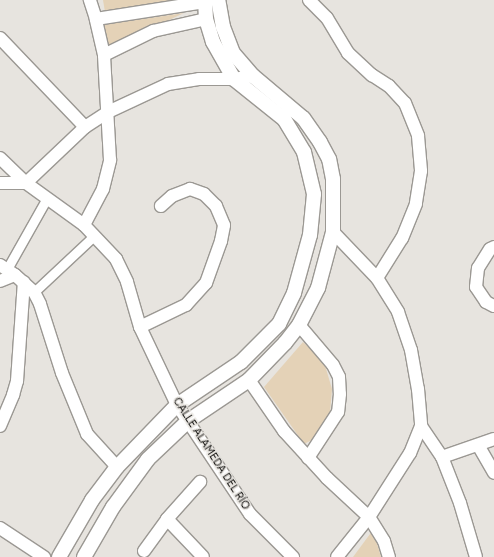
<!DOCTYPE html>
<meta charset="utf-8">
<style>
body{margin:0}
#map{position:relative;width:494px;height:557px;overflow:hidden;background:#e7e4df;font-family:Figtree,sans-serif}
div>[style]{position:absolute}
[style*='--x']{left:calc(var(--x)*1px);top:calc(var(--y)*1px);width:calc(var(--w)*1px);rotate:calc(var(--a)*1deg)}
.green>*{inset:0;background:#e4d2b7}
.roads{filter:drop-shadow(1px 0 #9b9893) drop-shadow(-1px 0 #9b9893) drop-shadow(0 1px #9b9893) drop-shadow(0 -1px #9b9893)}
.pedestrian>*{height:9px;margin:-4.5px;padding:0 4.5px;transform-origin:4.5px;border-radius:4.5px;background:#fff}
.minor>*{height:12px;margin:-6px;padding:0 6px;transform-origin:6px;border-radius:6px;background:#fff}
.tertiary>*{height:14px;margin:-7px;padding:0 7px;transform-origin:7px;border-radius:7px;background:#fff}
span{translate:-50% -50%;white-space:nowrap;text-align:center;line-height:1.15;-webkit-text-stroke:3px #e7e4df;paint-order:stroke}
.street-label{font-size:11px;color:#181715}
</style>
<div id="map">
<div class="green">
<i style="clip-path:polygon(103px 0,185px 0,105px 12px)"></i>
<i style="clip-path:polygon(184px 13px,105px 50px,102px 25px)"></i>
<i style="clip-path:polygon(303px 342px,324px 362px,332px 389px,330px 412px,312px 440px,304px 444px,264px 387px)"></i>
<i style="clip-path:polygon(373px 530px,381px 557px,353px 557px)"></i>
</div>
<div class="roads">
<div class="pedestrian">
<i style="--x:7;--y:269;--w:81;--a:-60.6"></i>
<i style="--x:34;--y:292;--w:83;--a:-43.1"></i>
</div>
<div class="minor">
<i style="--x:309;--y:0;--w:25;--a:45"></i>
<i style="--x:327;--y:18;--w:41;--a:59"></i>
<i style="--x:348;--y:53;--w:33;--a:43"></i>
<i style="--x:372;--y:75;--w:20;--a:33"></i>
<i style="--x:389;--y:86;--w:23;--a:47"></i>
<i style="--x:405;--y:103;--w:35;--a:68"></i>
<i style="--x:418;--y:136;--w:35;--a:85"></i>
<i style="--x:421;--y:171;--w:33;--a:99"></i>
<i style="--x:416;--y:204;--w:37;--a:112"></i>
<i style="--x:402;--y:238;--w:47;--a:122"></i>
<i style="--x:96;--y:19;--w:110;--a:-8.9"></i>
<i style="--x:0;--y:38;--w:123;--a:46.3"></i>
<i style="--x:104;--y:55;--w:55;--a:-26.1"></i>
<i style="--x:153;--y:31;--w:54;--a:-12.8"></i>
<i style="--x:0;--y:158;--w:36;--a:44"></i>
<i style="--x:26;--y:183;--w:72;--a:35.9"></i>
<i style="--x:84;--y:225;--w:47;--a:46.7"></i>
<i style="--x:116;--y:259;--w:25;--a:64"></i>
<i style="--x:127;--y:282;--w:47;--a:73.9"></i>
<i style="--x:140;--y:327;--w:86;--a:64.6"></i>
<i style="--x:177;--y:405;--w:131;--a:56.2"></i>
<i style="--x:250;--y:514;--w:61;--a:45"></i>
<i style="--x:0;--y:183;--w:26;--a:0"></i>
<i style="--x:26;--y:183;--w:81;--a:-43.5"></i>
<i style="--x:85;--y:127;--w:27;--a:-33"></i>
<i style="--x:108;--y:112;--w:66;--a:-25"></i>
<i style="--x:168;--y:84;--w:31;--a:-9"></i>
<i style="--x:199;--y:79;--w:35;--a:0"></i>
<i style="--x:234;--y:79;--w:19;--a:-9"></i>
<i style="--x:84;--y:225;--w:41;--a:-62.2"></i>
<i style="--x:103;--y:189;--w:30;--a:-76"></i>
<i style="--x:110;--y:160;--w:105;--a:-93.3"></i>
<i style="--x:104;--y:55;--w:37;--a:-103"></i>
<i style="--x:96;--y:19;--w:20;--a:-108"></i>
<i style="--x:333;--y:232;--w:64;--a:46.3"></i>
<i style="--x:377;--y:278;--w:40;--a:58"></i>
<i style="--x:398;--y:312;--w:40;--a:71.1"></i>
<i style="--x:411;--y:350;--w:40;--a:80"></i>
<i style="--x:418;--y:389;--w:37;--a:85"></i>
<i style="--x:421;--y:426;--w:29;--a:112"></i>
<i style="--x:410;--y:453;--w:76;--a:122.6"></i>
<i style="--x:369;--y:517;--w:51;--a:128.7"></i>
<i style="--x:494;--y:247;--w:4;--a:153"></i>
<i style="--x:490;--y:249;--w:22;--a:122"></i>
<i style="--x:478;--y:268;--w:19;--a:96"></i>
<i style="--x:476;--y:287;--w:18;--a:56"></i>
<i style="--x:486;--y:302;--w:9;--a:27"></i>
<i style="--x:0;--y:265;--w:18;--a:34"></i>
<i style="--x:0;--y:281;--w:16;--a:-22"></i>
<i style="--x:15;--y:275;--w:25;--a:42"></i>
<i style="--x:34;--y:292;--w:13;--a:63"></i>
<i style="--x:40;--y:304;--w:72;--a:72.3"></i>
<i style="--x:62;--y:373;--w:66;--a:67.7"></i>
<i style="--x:87;--y:434;--w:45;--a:47.7"></i>
<i style="--x:299;--y:325;--w:52;--a:49.6"></i>
<i style="--x:333;--y:365;--w:13;--a:63"></i>
<i style="--x:339;--y:377;--w:17;--a:87"></i>
<i style="--x:340;--y:394;--w:18;--a:96"></i>
<i style="--x:338;--y:412;--w:55;--a:123.1"></i>
<i style="--x:140;--y:327;--w:51;--a:-25.6"></i>
<i style="--x:186;--y:305;--w:30;--a:-48"></i>
<i style="--x:206;--y:283;--w:45;--a:-70.3"></i>
<i style="--x:221;--y:241;--w:16;--a:-79"></i>
<i style="--x:224;--y:225;--w:21;--a:-113"></i>
<i style="--x:216;--y:206;--w:17;--a:-135"></i>
<i style="--x:204;--y:194;--w:15;--a:-160"></i>
<i style="--x:190;--y:189;--w:19;--a:159"></i>
<i style="--x:172;--y:196;--w:15;--a:138"></i>
<i style="--x:249;--y:380;--w:62;--a:55.5"></i>
<i style="--x:284;--y:431;--w:64;--a:47.5"></i>
<i style="--x:327;--y:478;--w:57;--a:42.9"></i>
<i style="--x:369;--y:517;--w:28;--a:58"></i>
<i style="--x:384;--y:541;--w:17;--a:73"></i>
<i style="--x:0;--y:426;--w:34;--a:-67"></i>
<i style="--x:13;--y:395;--w:15;--a:-74"></i>
<i style="--x:17;--y:381;--w:99;--a:-86"></i>
<i style="--x:421;--y:426;--w:37;--a:56"></i>
<i style="--x:442;--y:457;--w:49;--a:68.6"></i>
<i style="--x:460;--y:503;--w:56;--a:73.5"></i>
<i style="--x:478;--y:445;--w:32;--a:60"></i>
<i style="--x:442;--y:457;--w:55;--a:-19.1"></i>
<i style="--x:167;--y:519;--w:52;--a:46.5"></i>
<i style="--x:0;--y:528;--w:53;--a:33.4"></i>
<i style="--x:144;--y:551;--w:39;--a:-54"></i>
<i style="--x:167;--y:519;--w:50;--a:-48.3"></i>
</div>
<div class="tertiary">
<i style="--x:59;--y:557;--w:66;--a:-59.9"></i>
<i style="--x:92;--y:500;--w:41;--a:-52.9"></i>
<i style="--x:117;--y:467;--w:86;--a:-45.9"></i>
<i style="--x:177;--y:405;--w:77;--a:-33.9"></i>
<i style="--x:241;--y:362;--w:54;--a:-45"></i>
<i style="--x:279;--y:324;--w:34;--a:-64"></i>
<i style="--x:294;--y:293;--w:60;--a:-74.6"></i>
<i style="--x:310;--y:235;--w:41;--a:-84.4"></i>
<i style="--x:314;--y:194;--w:43;--a:-103.4"></i>
<i style="--x:304;--y:152;--w:39;--a:-121"></i>
<i style="--x:284;--y:119;--w:64;--a:-141.3"></i>
<i style="--x:234;--y:79;--w:43;--a:-119.6"></i>
<i style="--x:213;--y:42;--w:24;--a:-107"></i>
<i style="--x:206;--y:19;--w:19;--a:-93"></i>
<i style="--x:84;--y:557;--w:58;--a:-59.9"></i>
<i style="--x:113;--y:507;--w:59;--a:-53.9"></i>
<i style="--x:148;--y:459;--w:55;--a:-43.5"></i>
<i style="--x:188;--y:421;--w:73;--a:-33.9"></i>
<i style="--x:249;--y:380;--w:52;--a:-45.8"></i>
<i style="--x:285;--y:343;--w:23;--a:-52"></i>
<i style="--x:299;--y:325;--w:42;--a:-62.8"></i>
<i style="--x:318;--y:288;--w:58;--a:-75"></i>
<i style="--x:333;--y:232;--w:53;--a:-90"></i>
<i style="--x:333;--y:179;--w:20;--a:-101"></i>
<i style="--x:329;--y:159;--w:19;--a:-118"></i>
<i style="--x:320;--y:142;--w:29;--a:-125"></i>
<i style="--x:303;--y:118;--w:65;--a:-140"></i>
<i style="--x:253;--y:76;--w:30;--a:-131"></i>
<i style="--x:233;--y:53;--w:28;--a:-111"></i>
<i style="--x:223;--y:27;--w:27;--a:-100"></i>
</div>
</div>
<div class="street-label">
<span style="left:211px;top:454px;rotate:57deg">CALLE ALAMEDA DEL RÍO</span>
</div>
</div>
